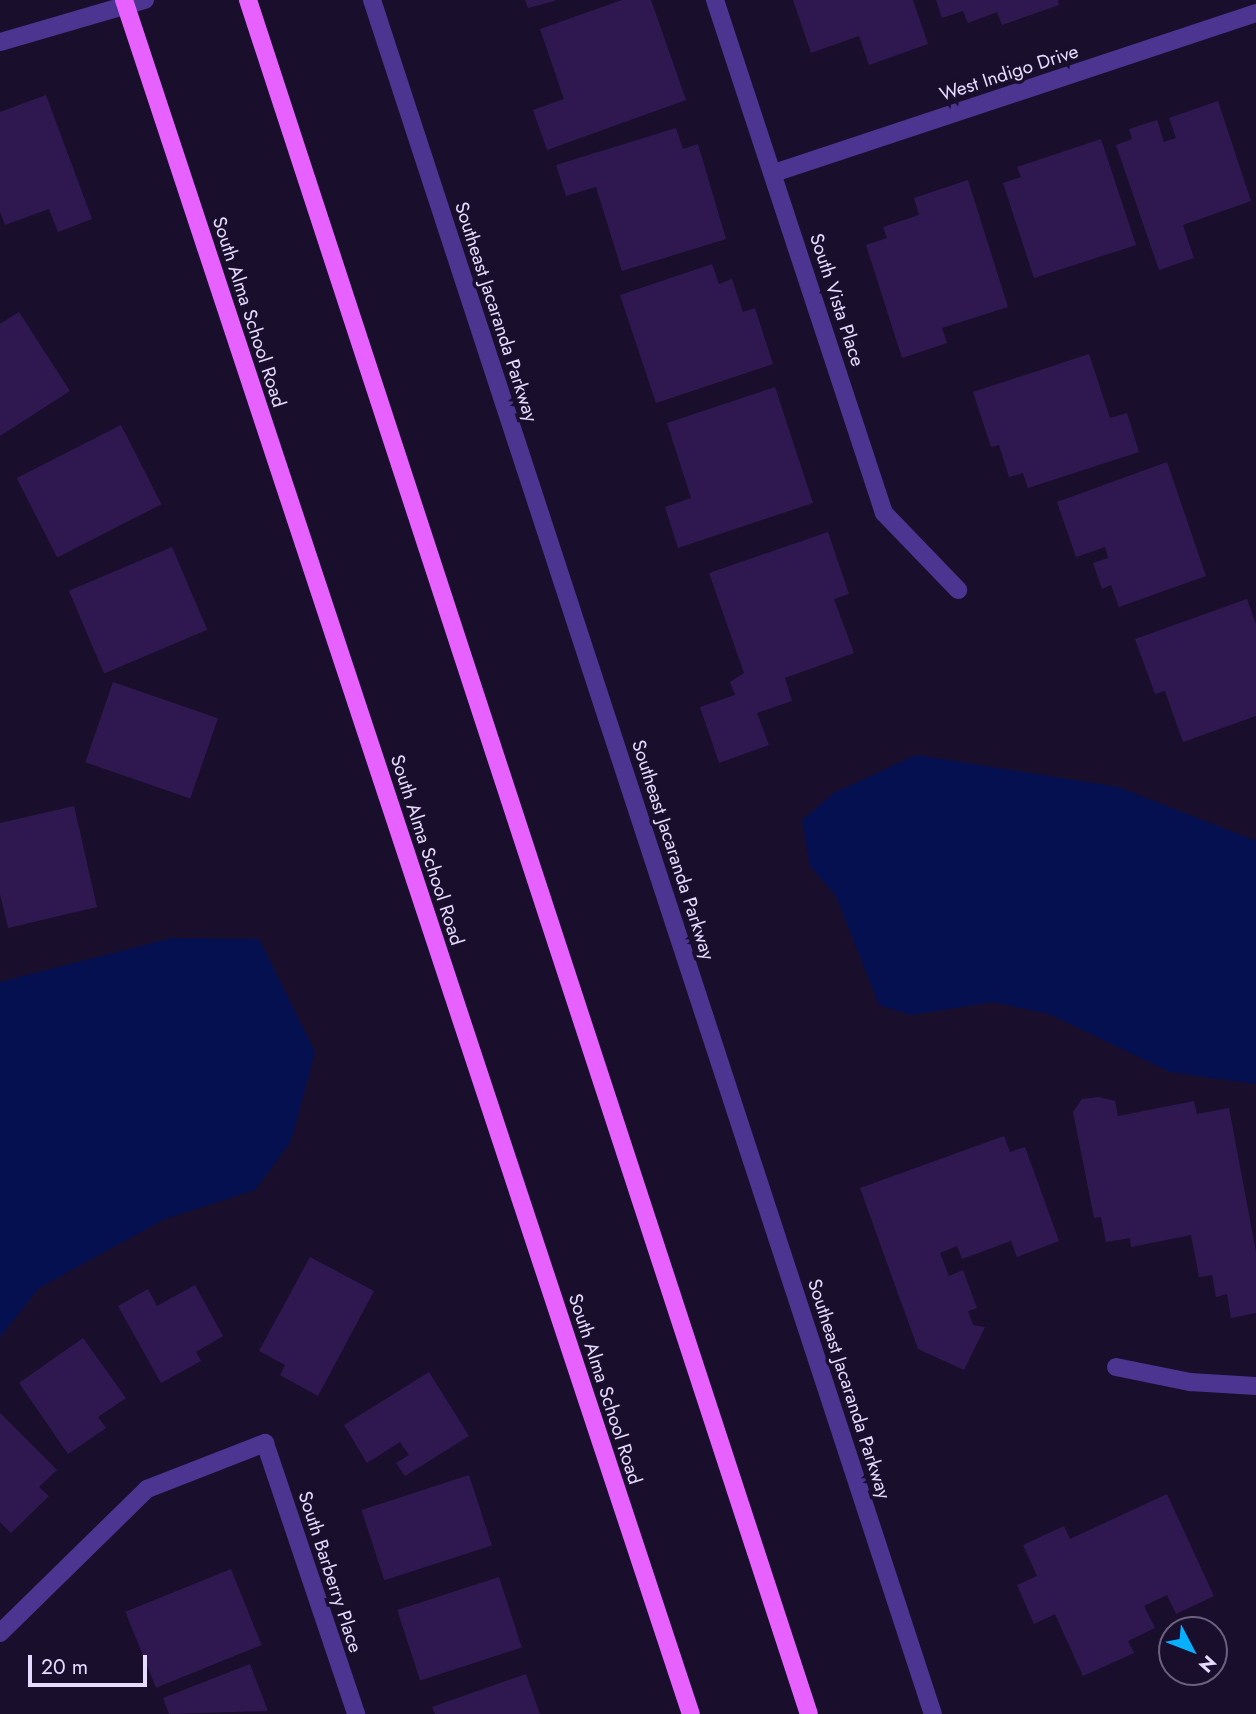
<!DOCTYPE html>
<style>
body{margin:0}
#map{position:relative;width:1256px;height:1714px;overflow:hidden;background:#1a0e2d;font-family:Jost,sans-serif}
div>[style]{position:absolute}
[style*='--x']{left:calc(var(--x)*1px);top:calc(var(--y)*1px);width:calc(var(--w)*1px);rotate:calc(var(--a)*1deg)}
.water>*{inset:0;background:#051050}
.building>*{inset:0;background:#2f1850;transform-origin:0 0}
.minor>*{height:18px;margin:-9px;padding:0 9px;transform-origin:9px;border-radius:9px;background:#4c3491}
.major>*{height:18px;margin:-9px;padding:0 9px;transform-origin:9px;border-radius:9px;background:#e661ff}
span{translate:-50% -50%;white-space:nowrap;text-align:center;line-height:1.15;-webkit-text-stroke:7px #1a0e2d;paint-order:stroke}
.street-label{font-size:19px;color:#e6daff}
.north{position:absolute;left:1158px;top:1616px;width:70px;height:70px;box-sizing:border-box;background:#1a0e2d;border:2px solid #6c6081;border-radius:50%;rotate:132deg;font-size:19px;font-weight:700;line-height:28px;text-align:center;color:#e6daff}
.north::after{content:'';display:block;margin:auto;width:24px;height:32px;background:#06b0ff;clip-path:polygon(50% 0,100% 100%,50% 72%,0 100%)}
.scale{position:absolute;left:28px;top:1655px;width:119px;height:32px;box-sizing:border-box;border:4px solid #e6daff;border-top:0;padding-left:9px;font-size:21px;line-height:24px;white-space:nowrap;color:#e6daff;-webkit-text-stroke:5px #1a0e2d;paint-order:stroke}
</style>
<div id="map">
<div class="water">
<i style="clip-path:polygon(916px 755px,1118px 787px,1256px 841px,1256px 1084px,1170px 1072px,1049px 1014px,993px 1002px,911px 1015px,879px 1005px,836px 896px,810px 866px,802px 820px,834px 793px)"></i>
<i style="clip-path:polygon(172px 938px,259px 939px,315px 1052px,291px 1141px,255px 1190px,165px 1219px,39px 1288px,0 1337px,0 982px)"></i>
</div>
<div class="building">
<i style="clip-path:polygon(525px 0,555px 0,555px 1px,528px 8px)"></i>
<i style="clip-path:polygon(622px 0,651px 0,686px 100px,547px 150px,533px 110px,564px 99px,540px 29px)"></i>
<i style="clip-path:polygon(793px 0,913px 0,928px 44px,869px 65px,859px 36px,811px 53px)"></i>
<i style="clip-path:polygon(936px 0,1058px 0,1059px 5px,1002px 25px,997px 12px,968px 23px,963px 11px,942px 18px)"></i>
<i style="clip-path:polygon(46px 95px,92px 219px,58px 232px,49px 209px,5px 225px,0 212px,0 112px)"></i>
<i style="clip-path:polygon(1218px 101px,1251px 201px,1183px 225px,1194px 258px,1159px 270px,1116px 145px,1132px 139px,1129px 129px,1157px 120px,1164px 142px,1176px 138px,1169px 118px)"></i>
<i style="clip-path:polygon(676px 128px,683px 149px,698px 144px,726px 239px,622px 271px,596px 187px,566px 196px,556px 165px)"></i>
<i style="clip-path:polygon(1101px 139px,1136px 245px,1034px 278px,1003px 183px,1021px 177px,1017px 167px)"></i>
<i style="clip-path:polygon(968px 180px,1008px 307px,942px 328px,947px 343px,902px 358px,866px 245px,887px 238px,883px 227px,919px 215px,914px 198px)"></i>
<i style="clip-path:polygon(712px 264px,719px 284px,732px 279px,743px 312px,755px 308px,773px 364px,656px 403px,620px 295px)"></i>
<i style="clip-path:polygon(19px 312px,70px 391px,0 436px,0 324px)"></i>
<i style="clip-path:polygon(1089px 354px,1110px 418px,1127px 413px,1139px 452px,1028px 488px,1023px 473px,1009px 477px,999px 445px,991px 447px,973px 392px)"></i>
<i style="clip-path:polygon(775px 387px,813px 503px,678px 548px,665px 507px,691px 498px,667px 423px)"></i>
<i style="left:121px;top:425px;width:89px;height:117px;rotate:63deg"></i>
<i style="clip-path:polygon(1167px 462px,1206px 576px,1119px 607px,1111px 585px,1102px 589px,1093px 563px,1108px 558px,1105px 547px,1076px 557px,1057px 502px)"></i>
<i style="clip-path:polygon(828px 532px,849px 594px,834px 599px,854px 653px,785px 678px,792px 701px,757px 713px,769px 745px,719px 763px,700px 707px,735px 695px,730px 682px,744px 673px,709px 573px)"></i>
<i style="left:172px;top:547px;width:90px;height:112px;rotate:67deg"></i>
<i style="clip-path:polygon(1247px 599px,1256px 624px,1256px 716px,1183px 742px,1165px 691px,1155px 694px,1135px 639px)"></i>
<i style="left:113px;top:682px;width:111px;height:85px;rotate:19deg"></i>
<i style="clip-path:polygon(74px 806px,97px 907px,8px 928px,0 894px,0 823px)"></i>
<i style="clip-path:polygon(1099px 1097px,1115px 1101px,1118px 1116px,1194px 1101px,1197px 1114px,1229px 1108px,1256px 1252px,1256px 1313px,1231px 1318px,1227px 1294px,1216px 1297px,1212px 1275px,1199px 1277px,1191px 1235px,1131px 1247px,1130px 1238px,1106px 1242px,1101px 1217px,1094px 1218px,1073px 1112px,1082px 1099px)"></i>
<i style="clip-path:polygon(1004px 1136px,1010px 1152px,1025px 1147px,1059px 1241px,1017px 1257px,1011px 1241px,962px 1259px,957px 1246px,940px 1253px,949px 1276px,963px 1270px,977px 1308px,968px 1311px,973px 1325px,985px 1327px,964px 1370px,918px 1349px,860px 1188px)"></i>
<i style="clip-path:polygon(310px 1257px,374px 1291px,318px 1396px,280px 1375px,285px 1365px,259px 1351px)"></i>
<i style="clip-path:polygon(195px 1285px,223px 1336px,196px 1352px,201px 1361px,161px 1383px,118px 1306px,148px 1289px,157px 1306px)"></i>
<i style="clip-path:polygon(83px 1338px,126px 1398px,98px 1417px,106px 1428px,68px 1454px,19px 1383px)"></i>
<i style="clip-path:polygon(429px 1372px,469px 1436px,405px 1476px,396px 1463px,409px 1455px,400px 1442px,367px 1463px,344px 1425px)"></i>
<i style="clip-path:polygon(0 1413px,57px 1470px,39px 1487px,49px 1496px,11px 1533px,0 1522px)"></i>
<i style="left:469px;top:1475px;width:74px;height:113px;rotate:72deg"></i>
<i style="clip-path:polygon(1167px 1494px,1214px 1596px,1176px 1614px,1167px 1595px,1144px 1606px,1155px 1628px,1128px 1641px,1134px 1653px,1083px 1676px,1055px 1614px,1034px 1624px,1017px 1585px,1037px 1576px,1023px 1545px,1064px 1526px,1070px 1539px)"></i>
<i style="left:231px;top:1569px;width:82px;height:114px;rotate:68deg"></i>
<i style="left:499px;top:1577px;width:74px;height:107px;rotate:72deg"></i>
<i style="clip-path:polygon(250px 1664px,268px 1711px,169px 1714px,163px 1698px)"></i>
<i style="clip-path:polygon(526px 1674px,540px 1714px,435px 1714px,432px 1707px)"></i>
</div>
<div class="minor">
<i style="--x:372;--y:0;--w:1803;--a:71.88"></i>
<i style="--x:715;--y:0;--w:540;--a:71.77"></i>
<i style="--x:884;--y:513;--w:107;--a:46.1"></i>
<i style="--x:0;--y:42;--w:151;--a:-16.2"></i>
<i style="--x:774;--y:173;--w:508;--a:-18.36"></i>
<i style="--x:1116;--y:1367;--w:76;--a:11.5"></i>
<i style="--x:1190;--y:1382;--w:66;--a:3.5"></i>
<i style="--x:0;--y:1633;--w:206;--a:-44.4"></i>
<i style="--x:147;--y:1489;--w:127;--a:-21.3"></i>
<i style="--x:265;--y:1443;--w:286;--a:71.4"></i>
</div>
<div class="major">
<i style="--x:124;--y:0;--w:1805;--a:71.7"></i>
<i style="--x:248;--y:0;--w:1803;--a:71.88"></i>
</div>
<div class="street-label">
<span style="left:1009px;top:73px;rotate:-18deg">West Indigo Drive</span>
<span style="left:837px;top:300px;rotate:72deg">South Vista Place</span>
<span style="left:249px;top:312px;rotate:72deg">South Alma School Road</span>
<span style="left:496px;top:312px;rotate:72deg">Southeast Jacaranda Parkway</span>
<span style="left:427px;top:850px;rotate:72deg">South Alma School Road</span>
<span style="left:673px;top:850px;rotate:72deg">Southeast Jacaranda Parkway</span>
<span style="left:605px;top:1389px;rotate:72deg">South Alma School Road</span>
<span style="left:849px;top:1389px;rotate:72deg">Southeast Jacaranda Parkway</span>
<span style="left:330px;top:1572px;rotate:72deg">South Barberry Place</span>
</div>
<div class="north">N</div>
<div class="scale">20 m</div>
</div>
